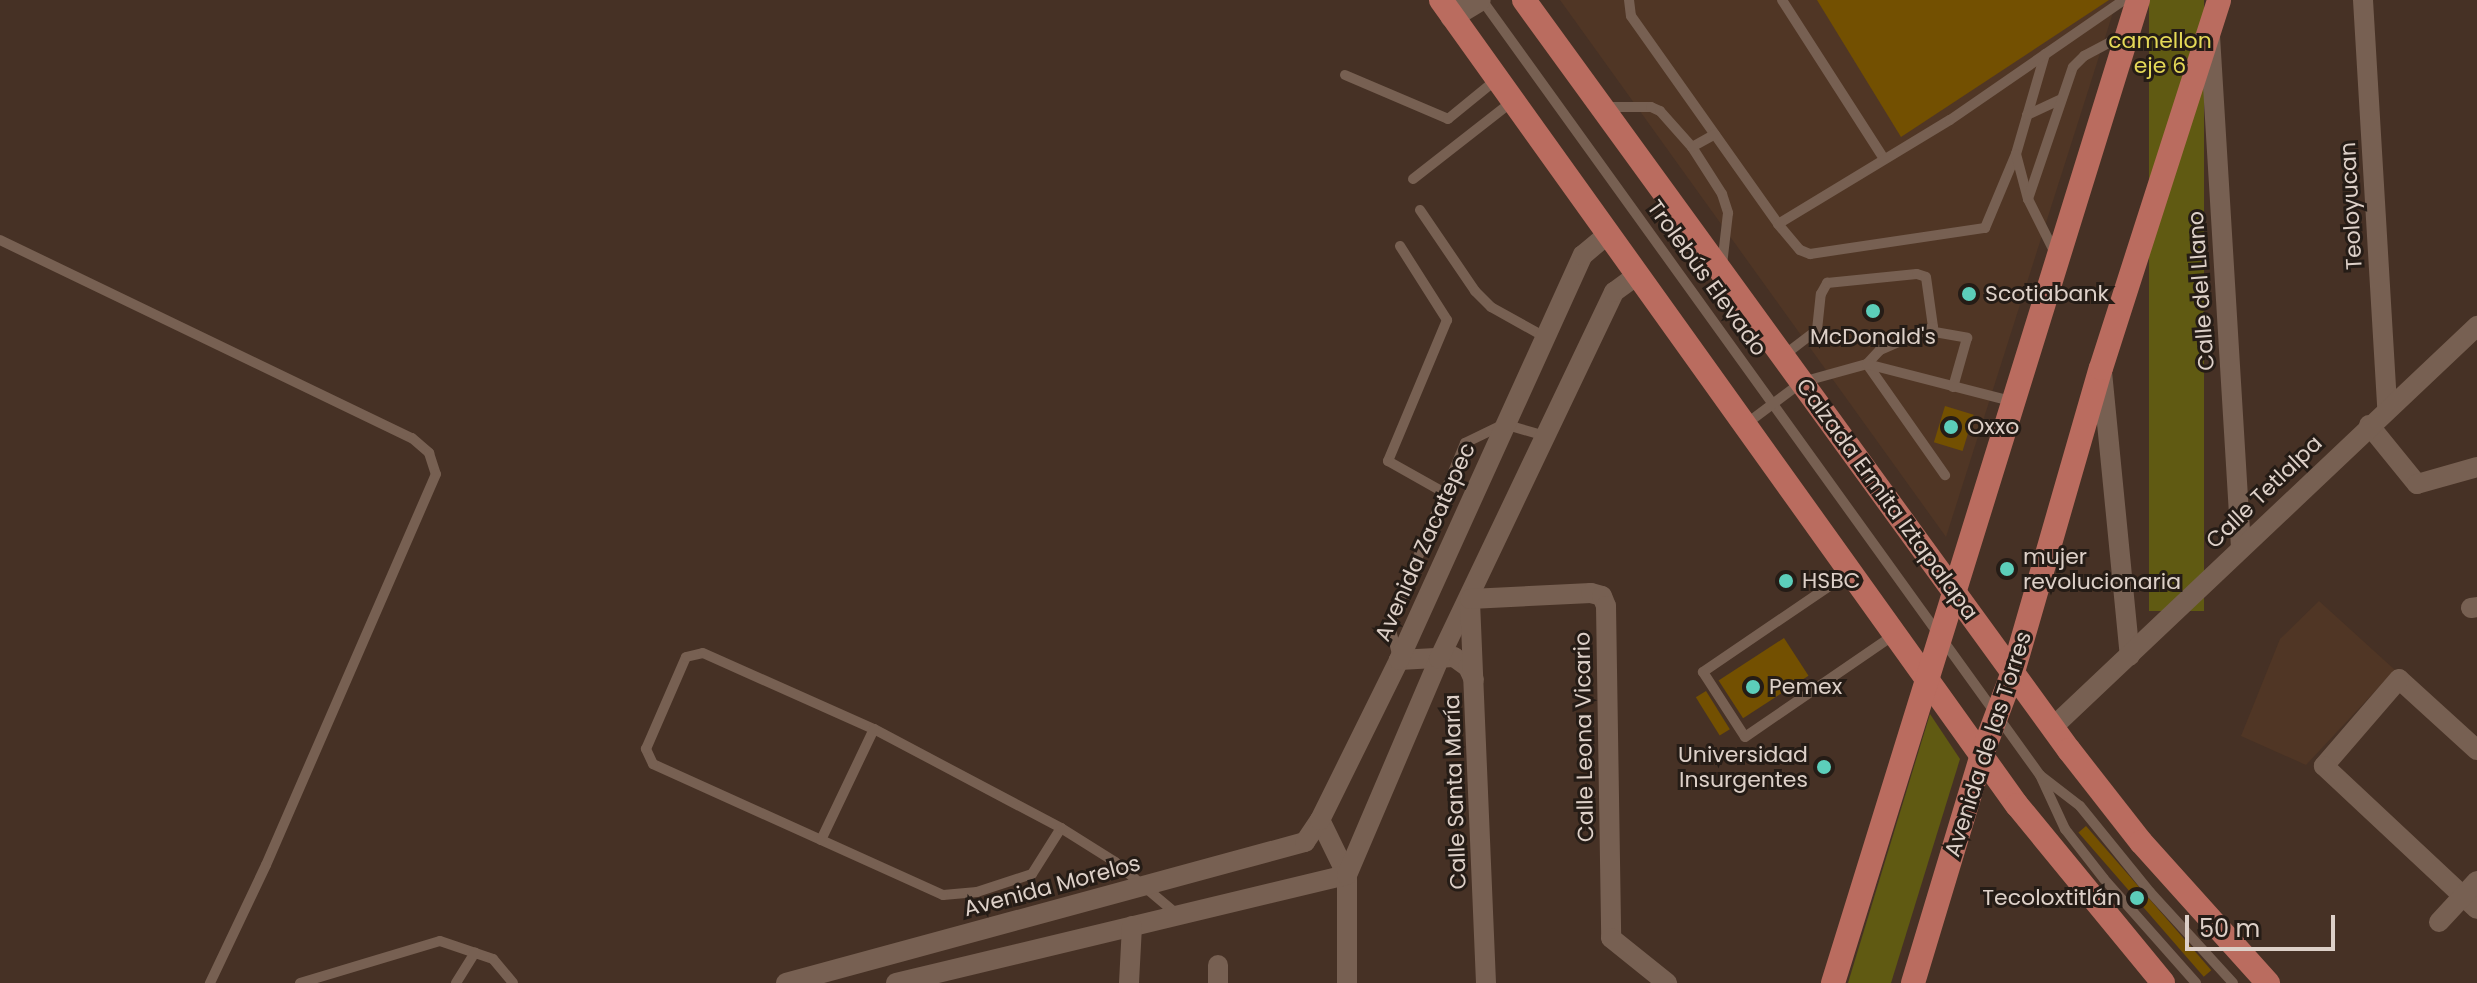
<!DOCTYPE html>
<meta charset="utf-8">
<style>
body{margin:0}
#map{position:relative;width:2477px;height:983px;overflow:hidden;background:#463125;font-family:Poppins,sans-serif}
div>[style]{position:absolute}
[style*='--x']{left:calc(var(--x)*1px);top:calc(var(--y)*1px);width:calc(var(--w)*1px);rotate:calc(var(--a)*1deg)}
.built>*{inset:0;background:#503625}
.green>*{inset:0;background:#605a12;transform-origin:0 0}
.building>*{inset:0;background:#735001;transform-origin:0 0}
.lane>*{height:10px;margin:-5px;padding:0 5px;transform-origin:5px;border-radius:5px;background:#776052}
.street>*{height:20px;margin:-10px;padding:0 10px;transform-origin:10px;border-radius:10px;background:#776052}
.secondary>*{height:24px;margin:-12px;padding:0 12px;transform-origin:12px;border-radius:12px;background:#776052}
.primary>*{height:24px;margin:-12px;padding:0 12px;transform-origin:12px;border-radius:12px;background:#ba6c5f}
.dots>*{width:22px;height:22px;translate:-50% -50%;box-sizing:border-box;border:4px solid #251c16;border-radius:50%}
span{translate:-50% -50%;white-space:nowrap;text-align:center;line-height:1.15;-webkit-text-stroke:6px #251c16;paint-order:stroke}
.park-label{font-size:22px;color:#e4d857}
.street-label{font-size:22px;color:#ddd0c8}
.poi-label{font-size:22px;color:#ddd0c8}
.left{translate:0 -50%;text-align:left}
.right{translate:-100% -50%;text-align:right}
.scale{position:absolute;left:2185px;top:915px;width:150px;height:36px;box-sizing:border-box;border:4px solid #ddd0c8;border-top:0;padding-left:10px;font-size:24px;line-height:28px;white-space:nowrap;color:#ddd0c8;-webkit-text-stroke:6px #251c16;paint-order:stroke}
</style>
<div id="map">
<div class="built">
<i style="clip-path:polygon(1560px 0,2117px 0,1946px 537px)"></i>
<i style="clip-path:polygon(2319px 601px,2395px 670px,2306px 765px,2241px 736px,2280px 639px)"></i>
</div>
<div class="green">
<i style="left:2149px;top:0;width:55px;height:611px"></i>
<i style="clip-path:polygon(1930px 714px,1960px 759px,1891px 983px,1848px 983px)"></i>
</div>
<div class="building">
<i style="clip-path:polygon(1817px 0,2109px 0,1901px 137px)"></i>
<i style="left:1945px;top:406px;width:30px;height:38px;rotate:17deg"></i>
<i style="left:1784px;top:638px;width:45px;height:78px;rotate:57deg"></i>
<i style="left:1706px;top:691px;width:45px;height:12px;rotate:58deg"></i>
<i style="left:2086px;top:826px;width:191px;height:10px;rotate:49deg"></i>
</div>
<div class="lane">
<i style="--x:1482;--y:0;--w:955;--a:54.25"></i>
<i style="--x:2040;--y:775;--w:60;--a:65.2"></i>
<i style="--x:2065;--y:829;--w:63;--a:52"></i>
<i style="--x:2104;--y:879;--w:139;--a:48.5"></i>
<i style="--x:1629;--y:0;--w:16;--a:83"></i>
<i style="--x:1631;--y:16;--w:255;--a:54.7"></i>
<i style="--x:1778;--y:224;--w:34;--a:50"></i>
<i style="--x:1800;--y:250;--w:11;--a:22"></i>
<i style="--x:1810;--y:254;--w:177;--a:-8.5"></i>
<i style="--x:1985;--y:228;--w:80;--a:-67.3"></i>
<i style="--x:2016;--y:154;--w:104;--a:-73.8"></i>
<i style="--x:1782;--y:0;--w:189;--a:57.3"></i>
<i style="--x:1345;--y:75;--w:112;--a:23.1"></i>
<i style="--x:1448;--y:119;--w:63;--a:-39.2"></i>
<i style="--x:1605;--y:107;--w:46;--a:0"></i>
<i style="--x:1651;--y:107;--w:10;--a:24"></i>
<i style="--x:1660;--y:111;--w:48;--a:48.4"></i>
<i style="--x:1692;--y:147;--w:56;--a:57.4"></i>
<i style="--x:1722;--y:194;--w:20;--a:72"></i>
<i style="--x:1728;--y:213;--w:52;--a:96.6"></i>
<i style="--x:2027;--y:115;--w:38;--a:-25"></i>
<i style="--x:1692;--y:147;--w:26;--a:-29"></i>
<i style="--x:2016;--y:154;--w:47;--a:75.1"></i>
<i style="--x:2028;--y:199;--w:60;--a:63.4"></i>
<i style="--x:1413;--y:179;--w:127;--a:-38"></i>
<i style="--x:2028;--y:199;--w:139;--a:-71.2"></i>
<i style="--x:2073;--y:67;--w:16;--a:-45"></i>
<i style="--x:2084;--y:56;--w:43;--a:-27.8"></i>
<i style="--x:1420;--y:210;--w:98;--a:55.8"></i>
<i style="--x:1475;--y:291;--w:23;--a:45"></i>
<i style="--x:1491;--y:307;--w:62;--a:29.1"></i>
<i style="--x:1778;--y:224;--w:201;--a:-31.2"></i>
<i style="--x:1950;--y:120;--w:211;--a:-34.6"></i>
<i style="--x:0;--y:240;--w:457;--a:25.7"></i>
<i style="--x:412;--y:438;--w:23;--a:41"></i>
<i style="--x:429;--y:453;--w:22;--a:72"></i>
<i style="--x:436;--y:474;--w:426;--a:113.5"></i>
<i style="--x:266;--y:865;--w:131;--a:115.4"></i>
<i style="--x:1400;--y:246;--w:88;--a:57.6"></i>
<i style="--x:1447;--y:320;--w:153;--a:112.7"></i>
<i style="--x:1388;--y:461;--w:65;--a:29.3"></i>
<i style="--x:1929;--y:331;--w:39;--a:10"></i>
<i style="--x:1967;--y:338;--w:51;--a:105.9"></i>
<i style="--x:1783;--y:356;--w:43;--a:-37.4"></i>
<i style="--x:1817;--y:330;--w:36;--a:-84"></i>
<i style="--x:1821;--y:294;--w:13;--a:-61"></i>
<i style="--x:1827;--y:283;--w:90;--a:-5.7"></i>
<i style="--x:1917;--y:274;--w:9;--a:18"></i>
<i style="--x:1926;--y:277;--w:50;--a:82"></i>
<i style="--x:1933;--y:327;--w:58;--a:156.5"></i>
<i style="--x:1880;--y:350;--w:19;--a:133"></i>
<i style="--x:1867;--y:364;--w:136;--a:54.9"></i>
<i style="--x:1746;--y:424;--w:70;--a:-36.9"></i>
<i style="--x:1802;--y:382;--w:67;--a:-15.5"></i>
<i style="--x:1867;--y:364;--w:149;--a:14.4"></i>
<i style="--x:1850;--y:572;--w:178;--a:145.8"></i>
<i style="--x:1703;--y:672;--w:77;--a:57.1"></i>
<i style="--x:1745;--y:737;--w:181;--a:-34.4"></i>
<i style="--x:1398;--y:658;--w:34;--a:-104"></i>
<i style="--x:1390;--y:625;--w:197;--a:-67.6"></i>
<i style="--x:1465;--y:443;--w:43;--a:-26"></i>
<i style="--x:1504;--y:424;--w:43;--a:16.3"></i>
<i style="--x:2041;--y:776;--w:49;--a:37.6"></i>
<i style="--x:2080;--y:806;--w:111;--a:50.9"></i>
<i style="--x:2150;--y:892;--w:123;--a:47.6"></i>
<i style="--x:1061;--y:828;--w:54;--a:122.2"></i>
<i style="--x:1032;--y:874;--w:58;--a:161.9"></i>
<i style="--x:977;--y:892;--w:34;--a:175"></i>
<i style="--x:943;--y:895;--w:318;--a:-155.7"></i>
<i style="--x:653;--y:764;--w:17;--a:-115"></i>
<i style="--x:646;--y:749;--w:100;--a:-66.5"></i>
<i style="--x:686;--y:657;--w:17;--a:-13"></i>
<i style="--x:703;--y:653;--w:187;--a:24"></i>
<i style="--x:874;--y:729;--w:212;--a:27.9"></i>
<i style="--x:1061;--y:828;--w:64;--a:32.2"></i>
<i style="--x:1115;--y:862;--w:82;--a:40.1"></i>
<i style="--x:821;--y:840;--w:123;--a:-64.5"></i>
<i style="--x:300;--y:983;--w:146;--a:-16.7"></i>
<i style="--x:440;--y:941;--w:56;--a:18.8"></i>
<i style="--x:493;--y:959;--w:31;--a:50"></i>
<i style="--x:456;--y:983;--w:36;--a:-58"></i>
</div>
<div class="street">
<i style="--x:2363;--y:0;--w:410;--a:86.6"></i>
<i style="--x:2210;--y:36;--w:512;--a:86.53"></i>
<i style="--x:2102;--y:372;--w:285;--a:84.4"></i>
<i style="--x:2369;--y:425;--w:76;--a:50.9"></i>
<i style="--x:2417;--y:484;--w:62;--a:-15.8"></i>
<i style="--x:2471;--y:608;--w:6;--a:-9"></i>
<i style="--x:1399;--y:660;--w:55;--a:-3.1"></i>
<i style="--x:1454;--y:657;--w:17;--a:36"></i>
<i style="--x:1468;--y:667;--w:14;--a:65"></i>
<i style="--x:2053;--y:727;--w:584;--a:-43.4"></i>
<i style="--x:2477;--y:750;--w:105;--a:-137.7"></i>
<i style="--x:2399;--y:679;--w:115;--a:130.8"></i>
<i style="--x:2324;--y:766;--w:209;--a:43.1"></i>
<i style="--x:1320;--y:820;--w:61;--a:63.9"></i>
<i style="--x:1347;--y:875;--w:108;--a:90"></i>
<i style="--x:2439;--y:922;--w:56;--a:-47.2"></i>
<i style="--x:786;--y:983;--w:538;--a:-15.2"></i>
<i style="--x:1305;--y:842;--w:27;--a:-56"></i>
<i style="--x:1320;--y:820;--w:178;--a:-63.7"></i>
<i style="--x:1399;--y:660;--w:445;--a:-65.6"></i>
<i style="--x:1583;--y:255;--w:31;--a:-40"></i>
<i style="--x:896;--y:983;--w:464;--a:-13.5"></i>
<i style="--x:1347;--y:875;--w:235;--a:-66.9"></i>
<i style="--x:1439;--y:659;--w:407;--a:-64.5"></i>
<i style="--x:1614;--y:292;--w:27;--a:-36"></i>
<i style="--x:1129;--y:983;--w:57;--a:-87"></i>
<i style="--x:1218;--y:983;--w:18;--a:-90"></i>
<i style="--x:1486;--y:983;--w:384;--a:-92.4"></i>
<i style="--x:1470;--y:599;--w:121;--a:-2.8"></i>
<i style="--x:1591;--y:593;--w:11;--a:15"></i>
<i style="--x:1602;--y:596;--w:11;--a:68"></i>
<i style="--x:1606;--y:606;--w:332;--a:89.1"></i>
<i style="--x:1611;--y:938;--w:72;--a:38.8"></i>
</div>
<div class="secondary">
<i style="--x:1452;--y:16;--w:31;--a:-31"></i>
</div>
<div class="primary">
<i style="--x:1441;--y:0;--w:990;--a:54.42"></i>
<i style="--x:2017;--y:805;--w:230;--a:50.6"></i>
<i style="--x:1524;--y:0;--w:927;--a:54"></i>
<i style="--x:2069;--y:750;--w:117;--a:52"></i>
<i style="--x:2141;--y:842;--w:190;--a:48"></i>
<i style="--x:1833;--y:983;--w:1029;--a:-72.76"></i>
<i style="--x:1913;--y:983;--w:239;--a:-73.2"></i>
<i style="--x:1982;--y:754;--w:88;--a:-69.3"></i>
<i style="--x:2013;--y:672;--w:316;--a:-73.9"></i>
<i style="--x:2101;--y:368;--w:386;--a:-72.2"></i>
</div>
<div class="dots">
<i style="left:1969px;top:294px;background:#5cceba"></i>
<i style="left:1873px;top:311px;background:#5cceba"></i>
<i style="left:1951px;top:427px;background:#5cceba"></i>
<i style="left:2007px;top:569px;background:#5cceba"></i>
<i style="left:1786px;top:581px;background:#5cceba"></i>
<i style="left:1753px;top:687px;background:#5cceba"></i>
<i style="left:1824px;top:767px;background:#5cceba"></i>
<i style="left:2137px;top:898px;background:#5cceba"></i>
</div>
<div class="park-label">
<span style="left:2160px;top:53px">camellon<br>eje 6</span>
</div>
<div class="street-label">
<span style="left:2351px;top:206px;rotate:-93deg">Teoloyucan</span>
<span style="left:1707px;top:278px;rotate:54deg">Trolebús Elevado</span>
<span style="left:2201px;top:291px;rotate:-94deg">Calle del Llano</span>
<span style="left:2264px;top:492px;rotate:-44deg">Calle Tetlalpa</span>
<span style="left:1887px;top:499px;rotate:54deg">Calzada Ermita Iztapalapa</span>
<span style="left:1425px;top:542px;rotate:-66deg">Avenida Zacatepec</span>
<span style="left:1584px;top:737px;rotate:-91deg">Calle Leona Vicario</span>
<span style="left:1988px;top:744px;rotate:-72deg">Avenida de las Torres</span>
<span style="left:1455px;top:792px;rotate:-92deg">Calle Santa María</span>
<span style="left:1052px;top:886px;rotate:-15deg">Avenida Morelos</span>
</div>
<div class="poi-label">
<span class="left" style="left:1985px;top:294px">Scotiabank</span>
<span style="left:1873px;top:337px">McDonald's</span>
<span class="left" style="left:1967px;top:427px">Oxxo</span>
<span class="left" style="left:2023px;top:569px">mujer<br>revolucionaria</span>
<span class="left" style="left:1802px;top:581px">HSBC</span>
<span class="left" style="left:1769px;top:687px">Pemex</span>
<span class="right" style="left:1808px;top:767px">Universidad<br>Insurgentes</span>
<span class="right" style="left:2121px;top:898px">Tecoloxtitlán</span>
</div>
<div class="scale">50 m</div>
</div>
